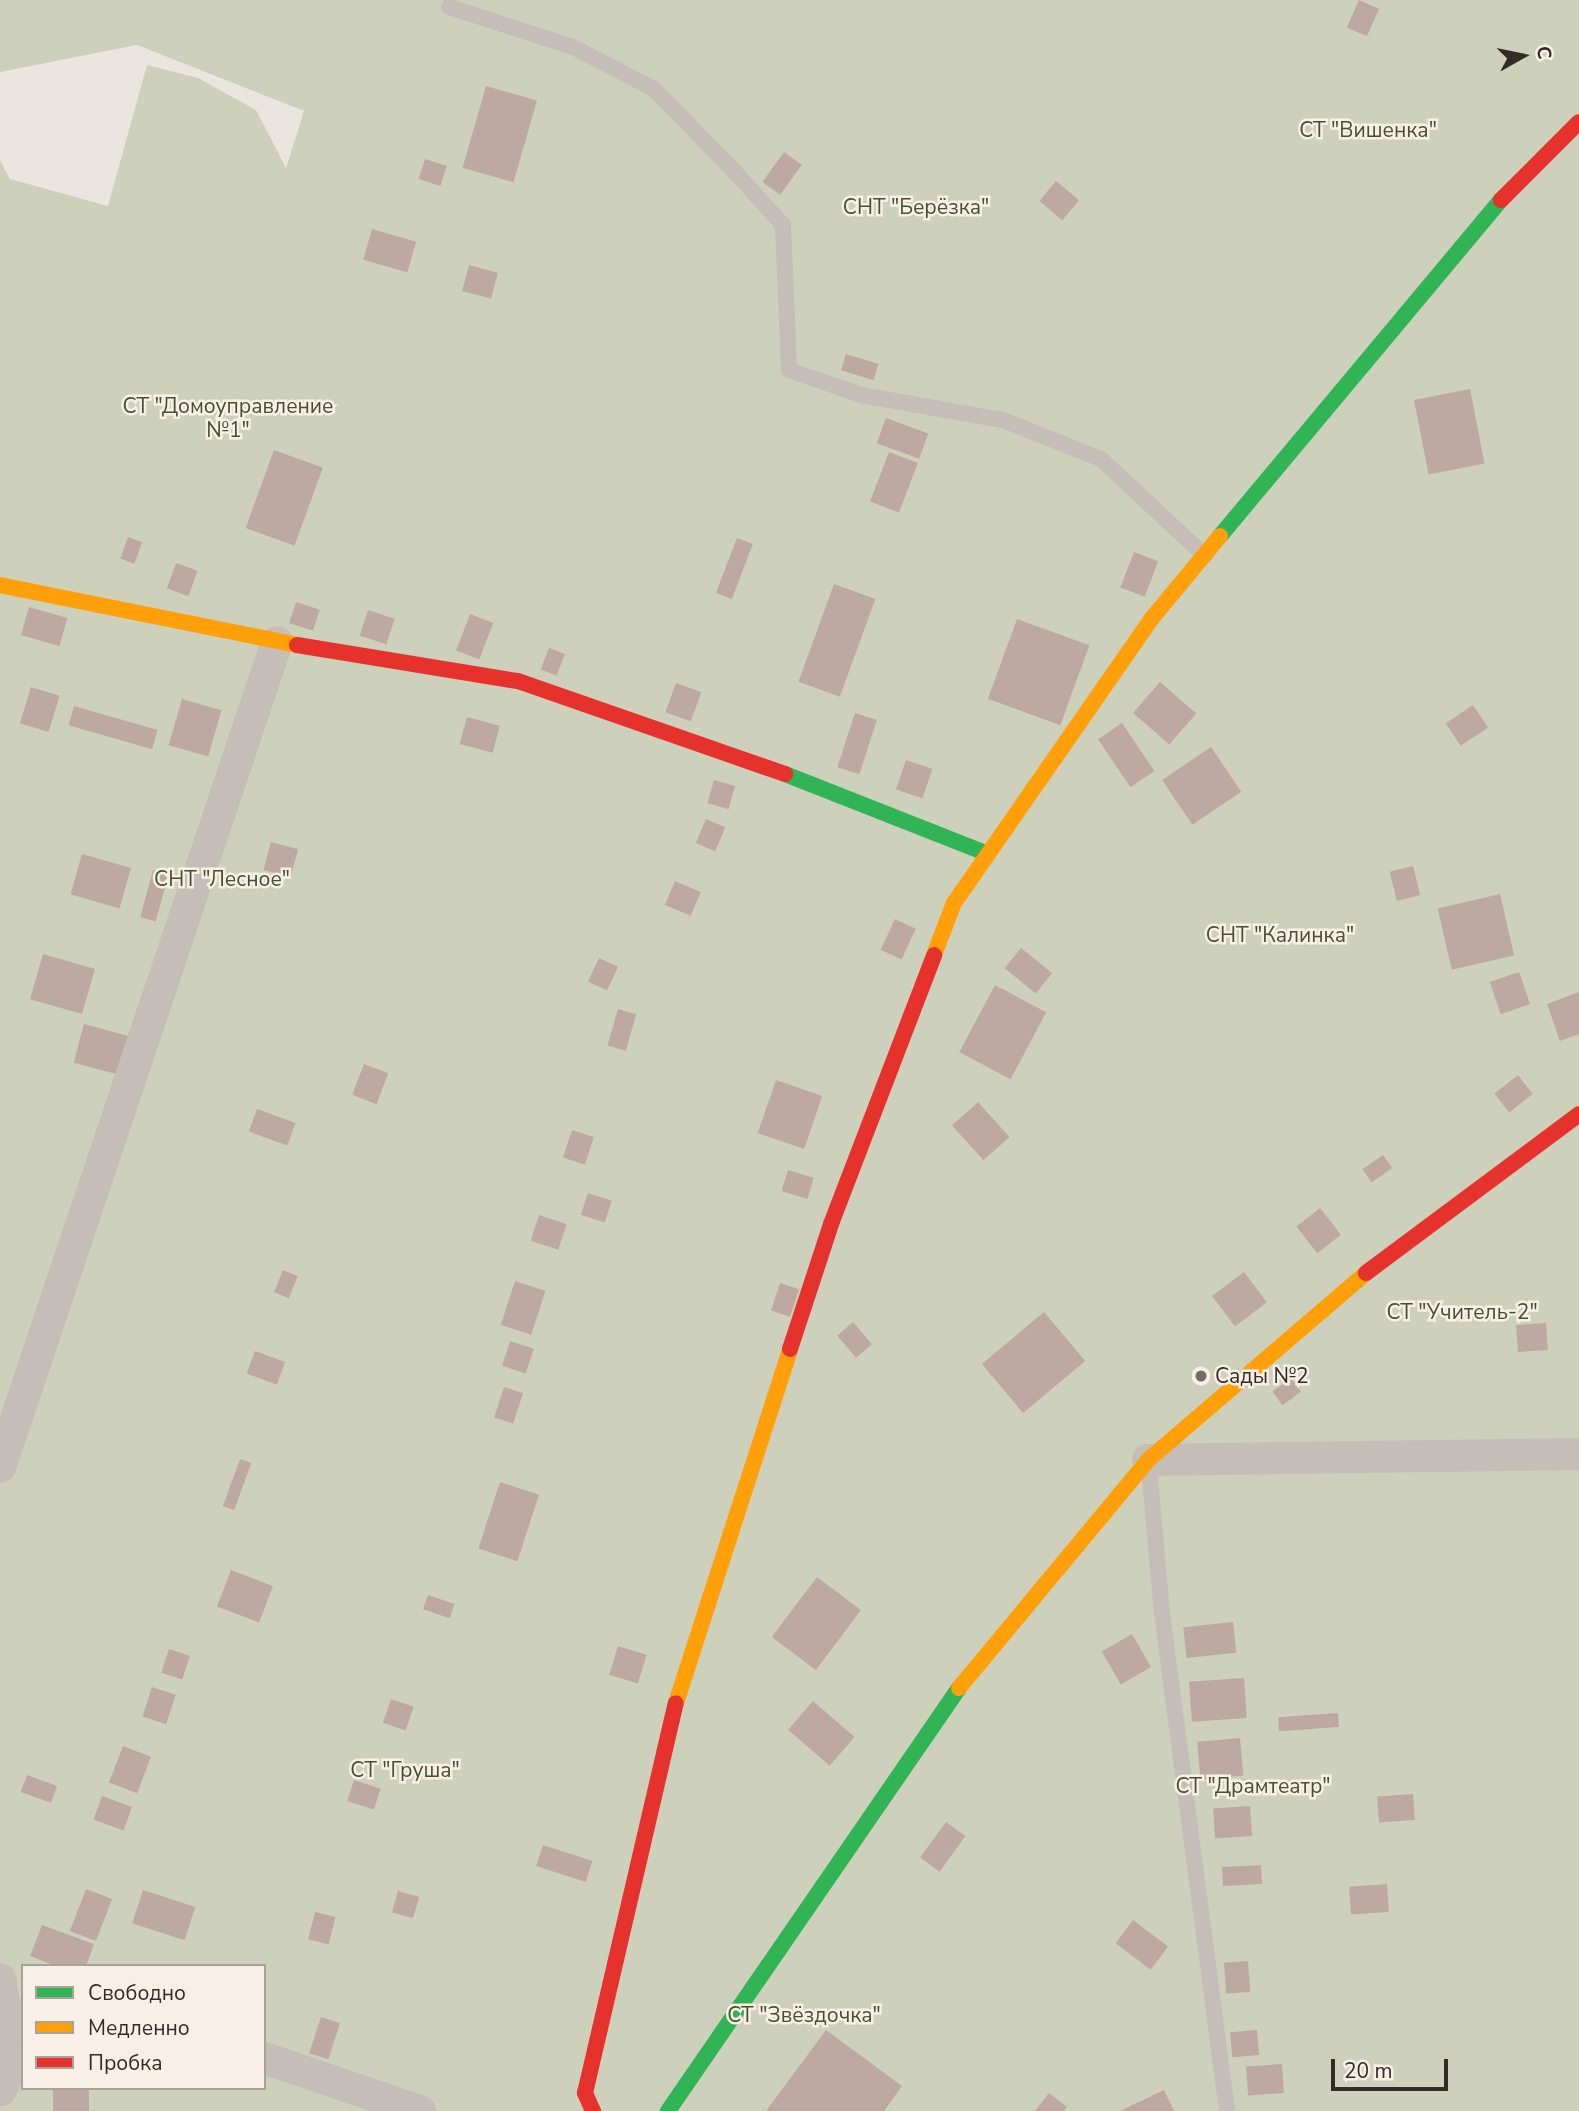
<!DOCTYPE html>
<meta charset="utf-8">
<style>
body{margin:0}
#map{position:relative;width:1579px;height:2111px;overflow:hidden;background:#ebe5e0;font-family:"Nunito Sans",sans-serif}
div>[style]{position:absolute}
[style*='--x']{left:calc(var(--x)*1px);top:calc(var(--y)*1px);width:calc(var(--w)*1px);rotate:calc(var(--a)*1deg)}
.green>*{inset:0;background:#cdd0bb}
.building>*{inset:0;background:#bea9a2;transform-origin:0 0}
.lane>*{height:16px;margin:-8px;padding:0 8px;transform-origin:8px;border-radius:8px;background:#c4bdb8}
.street>*{height:32px;margin:-16px;padding:0 16px;transform-origin:16px;border-radius:16px;background:#c4bdb8}
.fast>*{height:16px;margin:-8px;padding:0 8px;transform-origin:8px;border-radius:8px;background:#30b455}
.slow>*{height:16px;margin:-8px;padding:0 8px;transform-origin:8px;border-radius:8px;background:#ff9f0a}
.jam>*{height:16px;margin:-8px;padding:0 8px;transform-origin:8px;border-radius:8px;background:#e5322d}
.dots>*{width:19px;height:19px;translate:-50% -50%;box-sizing:border-box;border:4px solid #f8efe7;border-radius:50%}
span{translate:-50% -50%;white-space:nowrap;text-align:center;line-height:1.15;-webkit-text-stroke:5px #f8efe7;paint-order:stroke}
.park-label{font-size:21px;color:#45512d}
.poi-label{font-size:21px;color:#342b27}
.left{translate:0 -50%;text-align:left}
.legend{position:absolute;left:21px;top:1964px;width:245px;height:126px;box-sizing:border-box;background:#f8efe7;border:2px solid #aaa19a;margin:0;padding:9px 12px;list-style:none;font-size:21px;color:#342b27}
.legend li{display:flex;align-items:center;gap:14px;height:35px}
.legend b{width:35px;border:2px solid #aaa19a}
.north{position:absolute;left:1488px;top:21px;width:70px;height:70px;-webkit-text-stroke:5px #f8efe7;paint-order:stroke;rotate:81deg;font-size:19px;font-weight:700;line-height:28px;text-align:center;color:#342b27}
.north::after{content:'';display:block;margin:auto;width:24px;height:32px;background:#342b27;clip-path:polygon(50% 0,100% 100%,50% 72%,0 100%)}
.scale{position:absolute;left:1331px;top:2059px;width:117px;height:32px;box-sizing:border-box;border:4px solid #342b27;border-top:0;padding-left:9px;font-size:21px;line-height:24px;white-space:nowrap;color:#342b27;-webkit-text-stroke:5px #f8efe7;paint-order:stroke}
</style>
<div id="map">
<div class="green">
<i style="clip-path:polygon(evenodd,0 0,1579px 0,1579px 2111px,0 2111px,0 160px,10px 179px,108px 206px,147px 65px,198px 78px,256px 110px,286px 168px,304px 111px,137px 45px,0 72px,0 0,23px 1966px,264px 1966px,264px 2088px,23px 2088px,23px 1966px)"></i>
</div>
<div class="building">
<i style="left:1359px;top:0;width:22px;height:30px;rotate:24deg"></i>
<i style="left:486px;top:86px;width:53px;height:85px;rotate:16deg"></i>
<i style="left:784px;top:152px;width:22px;height:37px;rotate:36deg"></i>
<i style="left:425px;top:159px;width:23px;height:21px;rotate:18deg"></i>
<i style="left:1056px;top:181px;width:30px;height:26px;rotate:40deg"></i>
<i style="left:372px;top:229px;width:46px;height:32px;rotate:16deg"></i>
<i style="left:469px;top:265px;width:30px;height:27px;rotate:15deg"></i>
<i style="left:846px;top:354px;width:34px;height:17px;rotate:17deg"></i>
<i style="left:1470px;top:389px;width:76px;height:57px;rotate:79deg"></i>
<i style="left:886px;top:418px;width:45px;height:27px;rotate:20deg"></i>
<i style="left:274px;top:450px;width:52px;height:83px;rotate:20deg"></i>
<i style="left:889px;top:452px;width:31px;height:53px;rotate:21deg"></i>
<i style="left:128px;top:537px;width:15px;height:23px;rotate:20deg"></i>
<i style="left:737px;top:538px;width:17px;height:59px;rotate:21deg"></i>
<i style="left:1134px;top:552px;width:26px;height:38px;rotate:21deg"></i>
<i style="left:176px;top:563px;width:23px;height:27px;rotate:20deg"></i>
<i style="left:834px;top:584px;width:44px;height:104px;rotate:20deg"></i>
<i style="left:296px;top:602px;width:25px;height:22px;rotate:18deg"></i>
<i style="left:29px;top:607px;width:40px;height:29px;rotate:16deg"></i>
<i style="left:368px;top:610px;width:28px;height:27px;rotate:18deg"></i>
<i style="left:470px;top:614px;width:25px;height:39px;rotate:21deg"></i>
<i style="left:1017px;top:619px;width:77px;height:85px;rotate:20deg"></i>
<i style="left:549px;top:648px;width:17px;height:23px;rotate:21deg"></i>
<i style="left:1160px;top:682px;width:48px;height:41px;rotate:41deg"></i>
<i style="left:676px;top:683px;width:27px;height:31px;rotate:20deg"></i>
<i style="left:31px;top:687px;width:30px;height:38px;rotate:17deg"></i>
<i style="left:182px;top:699px;width:41px;height:48px;rotate:16deg"></i>
<i style="left:1473px;top:705px;width:27px;height:33px;rotate:56deg"></i>
<i style="left:74px;top:706px;width:87px;height:20px;rotate:16deg"></i>
<i style="left:855px;top:713px;width:23px;height:57px;rotate:18deg"></i>
<i style="left:467px;top:717px;width:34px;height:28px;rotate:15deg"></i>
<i style="left:1122px;top:723px;width:58px;height:29px;rotate:56deg"></i>
<i style="left:1211px;top:747px;width:54px;height:59px;rotate:56deg"></i>
<i style="left:906px;top:760px;width:28px;height:31px;rotate:19deg"></i>
<i style="left:714px;top:780px;width:22px;height:24px;rotate:16deg"></i>
<i style="left:706px;top:819px;width:21px;height:26px;rotate:23deg"></i>
<i style="left:271px;top:842px;width:28px;height:29px;rotate:15deg"></i>
<i style="left:82px;top:854px;width:51px;height:42px;rotate:16deg"></i>
<i style="left:1413px;top:866px;width:30px;height:24px;rotate:76deg"></i>
<i style="left:153px;top:870px;width:16px;height:49px;rotate:15deg"></i>
<i style="left:675px;top:881px;width:28px;height:26px;rotate:23deg"></i>
<i style="left:1500px;top:894px;width:63px;height:64px;rotate:77deg"></i>
<i style="left:895px;top:919px;width:23px;height:34px;rotate:25deg"></i>
<i style="left:1021px;top:948px;width:40px;height:26px;rotate:39deg"></i>
<i style="left:43px;top:954px;width:54px;height:47px;rotate:16deg"></i>
<i style="left:599px;top:958px;width:21px;height:26px;rotate:25deg"></i>
<i style="left:1519px;top:972px;width:34px;height:31px;rotate:71deg"></i>
<i style="left:995px;top:985px;width:58px;height:76px;rotate:28deg"></i>
<i style="clip-path:polygon(1579px 992px,1579px 1034px,1560px 1041px,1547px 1004px)"></i>
<i style="left:618px;top:1009px;width:19px;height:38px;rotate:16deg"></i>
<i style="left:84px;top:1024px;width:46px;height:40px;rotate:15deg"></i>
<i style="left:364px;top:1064px;width:26px;height:33px;rotate:21deg"></i>
<i style="left:1518px;top:1075px;width:24px;height:30px;rotate:52deg"></i>
<i style="left:776px;top:1080px;width:49px;height:56px;rotate:19deg"></i>
<i style="left:978px;top:1102px;width:47px;height:35px;rotate:48deg"></i>
<i style="left:257px;top:1109px;width:41px;height:24px;rotate:20deg"></i>
<i style="left:572px;top:1130px;width:23px;height:29px;rotate:18deg"></i>
<i style="left:1383px;top:1155px;width:16px;height:25px;rotate:55deg"></i>
<i style="left:788px;top:1170px;width:27px;height:22px;rotate:17deg"></i>
<i style="left:588px;top:1193px;width:25px;height:23px;rotate:18deg"></i>
<i style="left:1320px;top:1208px;width:34px;height:30px;rotate:52deg"></i>
<i style="left:539px;top:1215px;width:29px;height:27px;rotate:18deg"></i>
<i style="left:283px;top:1270px;width:16px;height:24px;rotate:22deg"></i>
<i style="left:1244px;top:1272px;width:38px;height:40px;rotate:53deg"></i>
<i style="left:515px;top:1281px;width:32px;height:46px;rotate:18deg"></i>
<i style="left:780px;top:1283px;width:20px;height:29px;rotate:18deg"></i>
<i style="left:1044px;top:1312px;width:64px;height:81px;rotate:50deg"></i>
<i style="left:853px;top:1322px;width:29px;height:21px;rotate:49deg"></i>
<i style="left:1546px;top:1323px;width:27px;height:30px;rotate:86deg"></i>
<i style="left:510px;top:1341px;width:25px;height:26px;rotate:18deg"></i>
<i style="left:255px;top:1351px;width:32px;height:24px;rotate:20deg"></i>
<i style="left:1291px;top:1378px;width:17px;height:23px;rotate:54deg"></i>
<i style="left:504px;top:1387px;width:20px;height:32px;rotate:18deg"></i>
<i style="left:240px;top:1459px;width:12px;height:50px;rotate:20deg"></i>
<i style="left:500px;top:1482px;width:41px;height:70px;rotate:18deg"></i>
<i style="left:231px;top:1570px;width:45px;height:39px;rotate:21deg"></i>
<i style="left:817px;top:1577px;width:55px;height:75px;rotate:37deg"></i>
<i style="left:428px;top:1595px;width:28px;height:15px;rotate:19deg"></i>
<i style="left:1233px;top:1622px;width:31px;height:50px;rotate:84deg"></i>
<i style="left:1132px;top:1634px;width:38px;height:35px;rotate:60deg"></i>
<i style="left:618px;top:1646px;width:30px;height:30px;rotate:17deg"></i>
<i style="left:169px;top:1649px;width:22px;height:25px;rotate:18deg"></i>
<i style="left:1244px;top:1678px;width:40px;height:55px;rotate:86deg"></i>
<i style="left:152px;top:1687px;width:25px;height:31px;rotate:18deg"></i>
<i style="left:391px;top:1699px;width:24px;height:25px;rotate:19deg"></i>
<i style="left:813px;top:1701px;width:55px;height:38px;rotate:41deg"></i>
<i style="left:1338px;top:1713px;width:14px;height:60px;rotate:86deg"></i>
<i style="left:1240px;top:1738px;width:38px;height:43px;rotate:85deg"></i>
<i style="left:123px;top:1746px;width:30px;height:39px;rotate:21deg"></i>
<i style="left:27px;top:1775px;width:32px;height:18px;rotate:20deg"></i>
<i style="left:354px;top:1780px;width:28px;height:22px;rotate:18deg"></i>
<i style="left:1413px;top:1794px;width:26px;height:36px;rotate:86deg"></i>
<i style="left:102px;top:1796px;width:32px;height:25px;rotate:20deg"></i>
<i style="left:1250px;top:1806px;width:30px;height:37px;rotate:86deg"></i>
<i style="left:946px;top:1822px;width:24px;height:44px;rotate:36deg"></i>
<i style="left:543px;top:1845px;width:52px;height:22px;rotate:18deg"></i>
<i style="left:1261px;top:1865px;width:19px;height:39px;rotate:87deg"></i>
<i style="left:1387px;top:1884px;width:28px;height:38px;rotate:86deg"></i>
<i style="left:86px;top:1889px;width:28px;height:45px;rotate:21deg"></i>
<i style="left:143px;top:1890px;width:55px;height:35px;rotate:18deg"></i>
<i style="left:398px;top:1891px;width:22px;height:22px;rotate:16deg"></i>
<i style="left:315px;top:1912px;width:21px;height:28px;rotate:14deg"></i>
<i style="left:1133px;top:1920px;width:44px;height:29px;rotate:37deg"></i>
<i style="clip-path:polygon(42px 1925px,94px 1944px,86px 1966px,56px 1966px,30px 1956px)"></i>
<i style="left:1248px;top:1961px;width:31px;height:24px;rotate:86deg"></i>
<i style="left:321px;top:2017px;width:20px;height:38px;rotate:18deg"></i>
<i style="clip-path:polygon(826px 2030px,902px 2086px,884px 2111px,766px 2111px)"></i>
<i style="left:1257px;top:2030px;width:25px;height:27px;rotate:85deg"></i>
<i style="left:1282px;top:2064px;width:29px;height:36px;rotate:86deg"></i>
<i style="left:53px;top:2088px;width:36px;height:23px"></i>
<i style="clip-path:polygon(1164px 2090px,1174px 2111px,1120px 2111px)"></i>
<i style="clip-path:polygon(1049px 2093px,1067px 2107px,1064px 2111px,1035px 2111px)"></i>
</div>
<div class="lane">
<i style="--x:449;--y:7;--w:130;--a:17.9"></i>
<i style="--x:573;--y:47;--w:91;--a:27.4"></i>
<i style="--x:654;--y:89;--w:115;--a:45.7"></i>
<i style="--x:734;--y:171;--w:73;--a:47.8"></i>
<i style="--x:783;--y:225;--w:145;--a:87.6"></i>
<i style="--x:789;--y:370;--w:76;--a:19.1"></i>
<i style="--x:861;--y:395;--w:144;--a:10"></i>
<i style="--x:1003;--y:420;--w:105;--a:21.7"></i>
<i style="--x:1101;--y:459;--w:142;--a:43"></i>
<i style="--x:1149;--y:1467;--w:147;--a:84.9"></i>
<i style="--x:1162;--y:1613;--w:502;--a:82.56"></i>
</div>
<div class="street">
<i style="--x:1148;--y:1460;--w:431;--a:-0.8"></i>
<i style="--x:0;--y:1467;--w:870;--a:-71.44"></i>
<i style="--x:0;--y:1979;--w:81;--a:79.4"></i>
<i style="--x:15;--y:2059;--w:35;--a:115"></i>
<i style="--x:264;--y:2058;--w:165;--a:18.8"></i>
</div>
<div class="fast">
<i style="--x:1220;--y:536;--w:438;--a:-50.1"></i>
<i style="--x:785;--y:774;--w:218;--a:21.5"></i>
<i style="--x:668;--y:2111;--w:513;--a:-55.47"></i>
</div>
<div class="slow">
<i style="--x:0;--y:585;--w:303;--a:11.4"></i>
<i style="--x:934;--y:955;--w:56;--a:-69"></i>
<i style="--x:954;--y:903;--w:348;--a:-55.2"></i>
<i style="--x:1153;--y:617;--w:105;--a:-50.4"></i>
<i style="--x:959;--y:1688;--w:296;--a:-50.3"></i>
<i style="--x:1148;--y:1460;--w:287;--a:-40.6"></i>
<i style="--x:676;--y:1703;--w:372;--a:-72.1"></i>
</div>
<div class="jam">
<i style="--x:1501;--y:200;--w:110;--a:-45"></i>
<i style="--x:297;--y:645;--w:224;--a:9.3"></i>
<i style="--x:518;--y:681;--w:283;--a:19.2"></i>
<i style="--x:1366;--y:1273;--w:266;--a:-36.7"></i>
<i style="--x:790;--y:1349;--w:132;--a:-71.8"></i>
<i style="--x:831;--y:1224;--w:288;--a:-69"></i>
<i style="--x:593;--y:2111;--w:20;--a:-114"></i>
<i style="--x:585;--y:2093;--w:400;--a:-76.9"></i>
</div>
<div class="dots">
<i style="left:1201px;top:1376px;background:#746c68"></i>
</div>
<div class="park-label">
<span style="left:1368px;top:130px">СТ "Вишенка"</span>
<span style="left:916px;top:207px">СНТ "Берёзка"</span>
<span style="left:228px;top:418px">СТ "Домоуправление<br>№1"</span>
<span style="left:222px;top:879px">СНТ "Лесное"</span>
<span style="left:1280px;top:935px">СНТ "Калинка"</span>
<span style="left:1462px;top:1312px">СТ "Учитель-2"</span>
<span style="left:405px;top:1770px">СТ "Груша"</span>
<span style="left:1253px;top:1786px">СТ "Драмтеатр"</span>
<span style="left:804px;top:2015px">СТ "Звёздочка"</span>
</div>
<div class="poi-label">
<span class="left" style="left:1215px;top:1376px">Сады №2</span>
</div>
<ul class="legend">
<li><b style="height:9px;background:#30b455"></b>Свободно</li>
<li><b style="height:9px;background:#ff9f0a"></b>Медленно</li>
<li><b style="height:9px;background:#e5322d"></b>Пробка</li>
</ul>
<div class="north">С</div>
<div class="scale">20 m</div>
</div>
